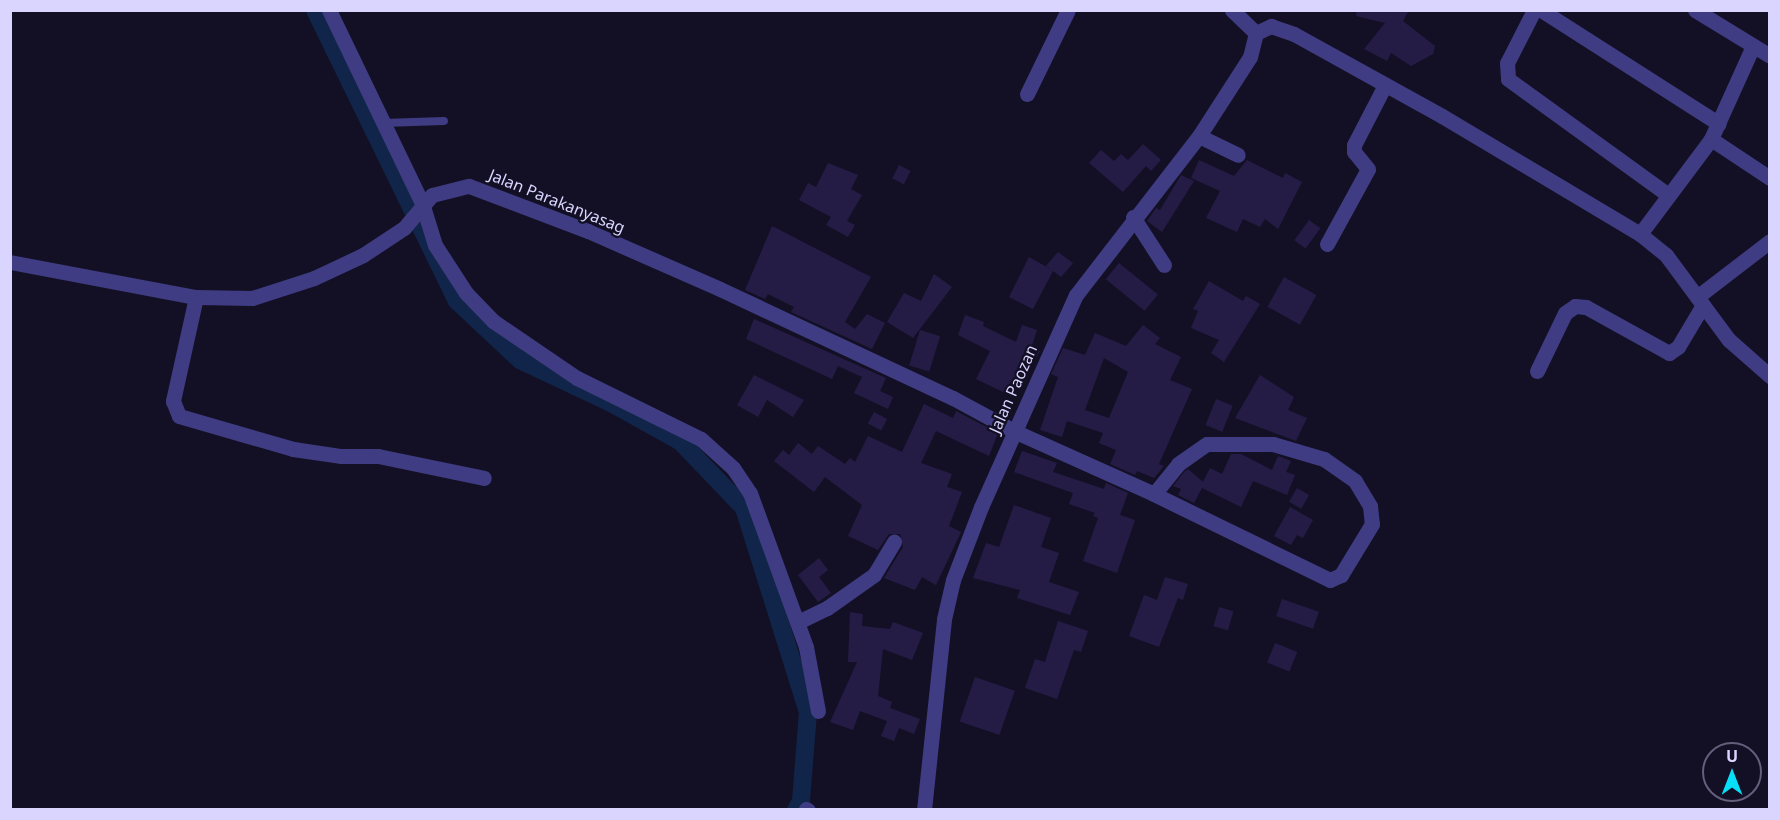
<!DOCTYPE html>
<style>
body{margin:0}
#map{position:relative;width:1780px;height:820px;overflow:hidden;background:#131025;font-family:"Noto Sans",sans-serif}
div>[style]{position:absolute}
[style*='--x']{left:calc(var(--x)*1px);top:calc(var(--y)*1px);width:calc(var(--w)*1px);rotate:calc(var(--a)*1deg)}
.canal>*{height:18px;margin:-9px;padding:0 9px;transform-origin:9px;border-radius:9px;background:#102549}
.building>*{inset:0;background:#251c46;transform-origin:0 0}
.lane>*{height:8px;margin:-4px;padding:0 4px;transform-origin:4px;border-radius:4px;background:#3f3c83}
.street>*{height:15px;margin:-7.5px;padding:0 7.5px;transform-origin:7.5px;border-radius:7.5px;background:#3f3c83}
span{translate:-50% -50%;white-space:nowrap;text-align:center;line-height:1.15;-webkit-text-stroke:4.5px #131025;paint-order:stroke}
.street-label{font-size:16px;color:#dad5fe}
.frame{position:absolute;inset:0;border:12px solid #dad5fe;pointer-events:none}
.north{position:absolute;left:1702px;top:742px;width:60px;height:60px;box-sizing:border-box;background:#131025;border:2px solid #635f7c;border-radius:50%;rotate:0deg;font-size:16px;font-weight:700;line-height:24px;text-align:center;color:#dad5fe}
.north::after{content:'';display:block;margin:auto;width:21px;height:27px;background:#07dff8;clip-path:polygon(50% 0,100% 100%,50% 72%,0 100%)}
</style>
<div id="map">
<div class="canal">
<i style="--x:315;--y:10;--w:324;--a:64"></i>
<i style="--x:457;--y:301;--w:86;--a:43.1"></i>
<i style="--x:520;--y:360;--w:101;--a:25.3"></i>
<i style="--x:611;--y:403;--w:80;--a:29.1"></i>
<i style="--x:681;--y:442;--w:91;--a:46.3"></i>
<i style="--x:744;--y:508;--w:214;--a:72.6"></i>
<i style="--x:808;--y:712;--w:89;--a:94.5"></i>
<i style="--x:801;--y:801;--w:10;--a:119"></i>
</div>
<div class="building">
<i style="clip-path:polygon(1357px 10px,1409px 10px,1403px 21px,1435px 46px,1433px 54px,1411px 66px,1391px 53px,1387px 61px,1364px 49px,1385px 23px,1356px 16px)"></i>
<i style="clip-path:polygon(1143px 144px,1161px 160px,1151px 171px,1146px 166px,1123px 192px,1089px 163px,1101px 150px,1114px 161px,1121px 154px,1128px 160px)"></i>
<i style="clip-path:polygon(1199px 160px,1234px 176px,1247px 160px,1283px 178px,1285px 173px,1302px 182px,1278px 229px,1265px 219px,1260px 227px,1243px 219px,1237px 232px,1206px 218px,1220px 191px,1191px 178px)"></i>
<i style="clip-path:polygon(828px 163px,858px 175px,851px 189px,862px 195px,847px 221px,855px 225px,848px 237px,826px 225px,831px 217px,799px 200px,808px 183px,816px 187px)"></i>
<i style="left:899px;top:165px;width:13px;height:15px;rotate:27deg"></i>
<i style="clip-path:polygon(1181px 175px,1194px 181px,1162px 232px,1147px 221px,1156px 208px,1160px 210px)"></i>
<i style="left:1309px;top:220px;width:14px;height:25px;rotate:36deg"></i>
<i style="clip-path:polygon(772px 226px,871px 277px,845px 322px,855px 329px,867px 314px,885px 323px,872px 349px,791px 312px,794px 307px,768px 294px,765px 299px,745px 290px)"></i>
<i style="clip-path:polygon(1058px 252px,1073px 263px,1061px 277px,1053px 271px,1033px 309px,1009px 297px,1029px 257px,1052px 270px,1046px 266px)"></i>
<i style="left:1119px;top:263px;width:50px;height:21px;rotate:39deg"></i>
<i style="clip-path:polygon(934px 274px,952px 287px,913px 338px,887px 322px,904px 293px,921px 301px)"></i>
<i style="left:1284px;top:277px;width:37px;height:34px;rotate:29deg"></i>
<i style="clip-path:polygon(1209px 281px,1243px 301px,1246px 296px,1260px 304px,1224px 362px,1211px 353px,1219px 340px,1191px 328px,1198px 311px,1193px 309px)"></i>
<i style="clip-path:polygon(965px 315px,984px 322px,983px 326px,1016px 342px,1022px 325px,1037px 330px,1031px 349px,1040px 351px,1020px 385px,1011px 381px,1005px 393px,976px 379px,990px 351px,958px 335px)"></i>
<i style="clip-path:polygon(754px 319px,886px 378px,880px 391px,893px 397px,888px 409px,854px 393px,862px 377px,838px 366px,832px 379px,746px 339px)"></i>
<i style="clip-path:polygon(evenodd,1143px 325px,1160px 338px,1155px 344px,1181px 357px,1170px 380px,1192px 389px,1159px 464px,1164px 466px,1154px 478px,1137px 471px,1135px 475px,1110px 464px,1116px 450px,1099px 443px,1103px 433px,1067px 421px,1062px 437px,1040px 430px,1058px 377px,1051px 374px,1063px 348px,1085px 355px,1095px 333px,1126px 346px,1143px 325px,1104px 358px,1128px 372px,1109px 418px,1085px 410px,1104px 358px)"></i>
<i style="left:920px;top:330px;width:21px;height:37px;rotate:17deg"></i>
<i style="clip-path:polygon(754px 375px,804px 400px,793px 417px,767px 400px,758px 417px,737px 405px)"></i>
<i style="clip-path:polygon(1260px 375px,1294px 397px,1288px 410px,1307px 418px,1296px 441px,1235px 418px)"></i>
<i style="left:1216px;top:399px;width:18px;height:28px;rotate:22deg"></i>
<i style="clip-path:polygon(924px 404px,953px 418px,956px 411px,998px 433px,989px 456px,936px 431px,921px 463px,952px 474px,947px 487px,962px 492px,949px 526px,961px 532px,936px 585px,922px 577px,915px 590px,884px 578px,903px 547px,900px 534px,889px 534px,878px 550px,848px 536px,862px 505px,825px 477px,814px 492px,774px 461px,783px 450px,789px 455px,798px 443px,812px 454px,818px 446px,845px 464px,850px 458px,855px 462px,868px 436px,902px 452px)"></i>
<i style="left:874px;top:412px;width:15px;height:13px;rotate:28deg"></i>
<i style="clip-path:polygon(1022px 451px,1057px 463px,1053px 472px,1104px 489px,1106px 483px,1128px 493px,1120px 515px,1135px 520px,1117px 573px,1083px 561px,1098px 518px,1093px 516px,1095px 513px,1069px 504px,1073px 493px,1014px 472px)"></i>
<i style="clip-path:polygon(1231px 454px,1241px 454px,1272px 470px,1278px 456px,1291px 461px,1286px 472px,1295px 475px,1287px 495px,1253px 481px,1241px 507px,1202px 488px,1194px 503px,1178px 495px,1181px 489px,1173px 486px,1185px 471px,1188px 469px,1203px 482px,1210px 468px,1222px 474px)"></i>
<i style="left:1297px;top:488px;width:14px;height:16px;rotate:30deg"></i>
<i style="clip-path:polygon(1014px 505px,1051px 518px,1041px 547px,1059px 553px,1049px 582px,1079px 592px,1070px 615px,1017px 598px,1020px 590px,973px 578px,986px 543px,999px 547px)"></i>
<i style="clip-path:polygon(1290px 507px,1313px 520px,1303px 538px,1297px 535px,1291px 545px,1274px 536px)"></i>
<i style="clip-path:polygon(819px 558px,828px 570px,819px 577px,831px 593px,818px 602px,798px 575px)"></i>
<i style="clip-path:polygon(1165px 577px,1188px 584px,1183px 600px,1178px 598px,1159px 647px,1129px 636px,1144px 595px,1157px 600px)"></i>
<i style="left:1282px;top:599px;width:39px;height:18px;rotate:19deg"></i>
<i style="left:1219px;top:607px;width:15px;height:20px;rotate:16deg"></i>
<i style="clip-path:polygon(850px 612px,863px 614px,862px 626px,890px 629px,893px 622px,923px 633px,912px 660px,883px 649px,878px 696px,892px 702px,890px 708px,920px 719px,914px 734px,899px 728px,894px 741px,881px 736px,887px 721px,860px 711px,853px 730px,830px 722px,857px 662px,848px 662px)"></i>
<i style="clip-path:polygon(1058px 621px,1088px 631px,1081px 652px,1074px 650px,1057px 699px,1025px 688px,1035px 659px,1045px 662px)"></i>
<i style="left:1275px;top:643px;width:24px;height:21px;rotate:22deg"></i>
<i style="left:975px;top:677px;width:42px;height:47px;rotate:19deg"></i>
</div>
<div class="lane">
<i style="--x:383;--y:123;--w:61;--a:-1.9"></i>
</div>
<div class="street">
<i style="--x:329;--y:10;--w:214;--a:64.3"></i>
<i style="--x:422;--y:203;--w:44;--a:72.8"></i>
<i style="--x:435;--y:245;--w:57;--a:57.1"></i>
<i style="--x:466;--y:293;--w:39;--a:46"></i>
<i style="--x:493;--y:321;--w:102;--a:34.2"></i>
<i style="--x:577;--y:378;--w:138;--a:26.2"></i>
<i style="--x:701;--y:439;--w:43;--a:42.2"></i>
<i style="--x:733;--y:468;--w:30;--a:56"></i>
<i style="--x:750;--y:493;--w:164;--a:70"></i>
<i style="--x:806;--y:647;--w:65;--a:79.4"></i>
<i style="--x:1232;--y:10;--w:33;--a:44"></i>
<i style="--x:1534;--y:10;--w:59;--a:117"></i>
<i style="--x:1507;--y:63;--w:16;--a:86"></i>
<i style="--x:1508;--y:79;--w:198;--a:35.9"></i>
<i style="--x:1541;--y:10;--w:211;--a:32.6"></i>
<i style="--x:1695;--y:10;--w:88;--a:31.5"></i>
<i style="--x:1256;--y:33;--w:17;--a:-25"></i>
<i style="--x:1271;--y:26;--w:24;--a:19"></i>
<i style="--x:1294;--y:34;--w:169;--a:29"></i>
<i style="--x:1442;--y:116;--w:230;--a:30.8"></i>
<i style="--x:1640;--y:234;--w:33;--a:39"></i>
<i style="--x:1666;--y:255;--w:106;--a:53.5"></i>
<i style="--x:1729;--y:340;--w:55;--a:41.3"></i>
<i style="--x:1027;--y:94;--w:93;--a:-64"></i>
<i style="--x:1199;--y:136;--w:43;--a:26"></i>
<i style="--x:1711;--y:139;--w:71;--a:33.5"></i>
<i style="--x:1133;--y:217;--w:57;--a:57.1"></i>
<i style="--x:1640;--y:234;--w:119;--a:-53.2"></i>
<i style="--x:1711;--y:139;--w:100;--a:-65.7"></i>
<i style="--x:1327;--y:244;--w:85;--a:-61.3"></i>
<i style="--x:1368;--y:169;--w:22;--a:-129"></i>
<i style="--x:1354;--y:152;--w:7;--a:-90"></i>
<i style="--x:1354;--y:145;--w:68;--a:-62.7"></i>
<i style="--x:10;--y:262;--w:189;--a:10.7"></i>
<i style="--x:196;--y:297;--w:56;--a:1"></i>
<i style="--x:252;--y:298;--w:65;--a:-17.9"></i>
<i style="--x:314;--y:278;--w:54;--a:-25.1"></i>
<i style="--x:363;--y:255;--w:49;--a:-33.4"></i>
<i style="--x:404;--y:228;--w:43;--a:-49.7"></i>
<i style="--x:432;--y:195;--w:38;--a:-14"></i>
<i style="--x:469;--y:186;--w:127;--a:20.7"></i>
<i style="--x:588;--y:231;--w:144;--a:23.7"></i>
<i style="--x:720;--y:289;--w:257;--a:25.1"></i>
<i style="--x:953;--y:398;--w:69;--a:28.4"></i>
<i style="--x:1014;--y:431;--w:154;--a:24.2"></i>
<i style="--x:1154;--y:494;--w:38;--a:-51"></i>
<i style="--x:1178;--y:464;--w:35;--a:-35"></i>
<i style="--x:1207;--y:444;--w:66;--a:0"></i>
<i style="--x:1273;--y:444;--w:53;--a:16.4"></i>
<i style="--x:1324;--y:459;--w:38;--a:35"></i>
<i style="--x:1355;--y:481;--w:29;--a:59"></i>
<i style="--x:1370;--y:506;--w:18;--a:84"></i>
<i style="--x:1372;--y:524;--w:60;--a:121.3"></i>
<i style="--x:1341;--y:575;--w:12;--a:156"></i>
<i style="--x:1330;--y:580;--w:196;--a:-154"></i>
<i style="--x:196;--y:297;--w:107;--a:102.5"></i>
<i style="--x:173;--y:401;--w:16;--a:68"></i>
<i style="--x:179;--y:416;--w:119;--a:16.1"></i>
<i style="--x:293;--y:449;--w:49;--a:8.3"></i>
<i style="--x:341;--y:456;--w:37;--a:0"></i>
<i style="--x:378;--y:456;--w:108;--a:11.7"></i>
<i style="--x:1697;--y:297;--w:92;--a:-37.5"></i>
<i style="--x:1537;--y:371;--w:64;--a:-64.2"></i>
<i style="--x:1565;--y:313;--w:12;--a:-35"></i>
<i style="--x:1575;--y:306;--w:11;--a:5"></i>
<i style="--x:1586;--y:307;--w:95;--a:29"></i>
<i style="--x:1669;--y:353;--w:11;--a:-34"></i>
<i style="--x:1678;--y:347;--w:49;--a:-59.2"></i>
<i style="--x:798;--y:622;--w:32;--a:-26"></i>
<i style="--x:827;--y:608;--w:57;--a:-35.1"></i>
<i style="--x:874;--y:575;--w:39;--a:-59"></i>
<i style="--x:806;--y:809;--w:2;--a:27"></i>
<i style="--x:924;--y:810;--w:192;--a:-84"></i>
<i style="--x:944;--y:619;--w:40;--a:-77"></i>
<i style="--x:953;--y:580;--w:78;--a:-69"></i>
<i style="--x:981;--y:507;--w:232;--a:-65.9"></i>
<i style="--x:1076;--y:295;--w:201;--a:-52.3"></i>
<i style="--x:1199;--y:136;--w:94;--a:-57.2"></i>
<i style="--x:1250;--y:57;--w:25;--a:-76"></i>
</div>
<div class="street-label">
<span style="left:557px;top:201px;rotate:22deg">Jalan Parakanyasag</span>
<span style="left:1013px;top:389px;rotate:-66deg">Jalan Paozan</span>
</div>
<div class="frame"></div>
<div class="north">U</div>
</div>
